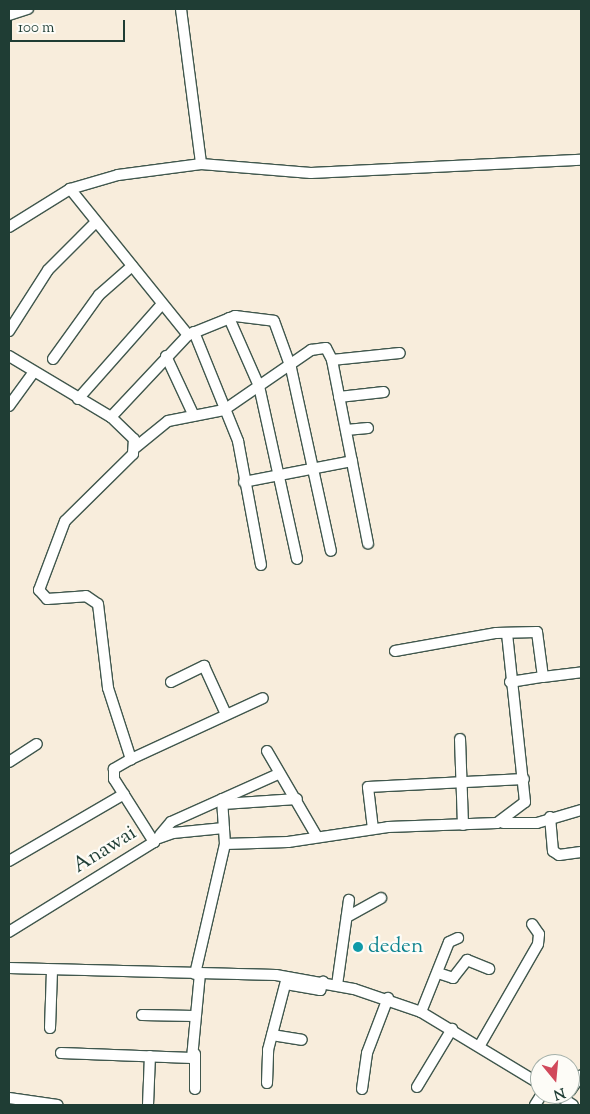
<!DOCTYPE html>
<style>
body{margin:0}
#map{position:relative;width:590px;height:1114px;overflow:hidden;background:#f8eddc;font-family:"Sorts Mill Goudy",serif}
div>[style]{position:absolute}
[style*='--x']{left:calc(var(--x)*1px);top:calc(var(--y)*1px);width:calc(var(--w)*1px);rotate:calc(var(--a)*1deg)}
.roads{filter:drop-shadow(1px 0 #40574d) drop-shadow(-1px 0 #40574d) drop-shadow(0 1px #40574d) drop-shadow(0 -1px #40574d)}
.minor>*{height:10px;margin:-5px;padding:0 5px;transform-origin:5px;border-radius:5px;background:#fff}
.dots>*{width:14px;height:14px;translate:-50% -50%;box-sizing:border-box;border:2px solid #fdfcf7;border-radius:50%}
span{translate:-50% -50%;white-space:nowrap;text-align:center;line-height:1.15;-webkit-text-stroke:4.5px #fdfcf7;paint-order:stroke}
.street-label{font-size:21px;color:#1f3d34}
.culture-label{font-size:21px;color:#0d838f}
.left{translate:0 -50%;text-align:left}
.frame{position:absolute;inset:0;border:10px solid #1f3d34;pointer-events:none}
.north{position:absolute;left:530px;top:1054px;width:50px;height:50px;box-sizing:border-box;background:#fdfcf7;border:1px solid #a4b0a9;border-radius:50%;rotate:163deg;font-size:14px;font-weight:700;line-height:20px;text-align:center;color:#1f3d34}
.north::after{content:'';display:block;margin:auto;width:18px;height:22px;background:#d1495b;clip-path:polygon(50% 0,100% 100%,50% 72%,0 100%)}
.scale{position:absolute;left:10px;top:20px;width:115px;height:22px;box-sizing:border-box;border:2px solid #1f3d34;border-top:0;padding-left:6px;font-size:15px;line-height:18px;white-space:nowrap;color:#1f3d34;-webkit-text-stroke:4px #fdfcf7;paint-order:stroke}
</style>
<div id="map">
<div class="roads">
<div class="minor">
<i style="--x:181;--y:9;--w:156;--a:82.6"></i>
<i style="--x:9;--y:15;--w:20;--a:-18"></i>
<i style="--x:9;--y:227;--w:72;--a:-31.9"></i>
<i style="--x:229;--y:318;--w:74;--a:66.2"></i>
<i style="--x:259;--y:386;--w:177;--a:77.6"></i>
<i style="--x:9;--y:331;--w:72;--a:-57.4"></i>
<i style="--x:48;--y:270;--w:66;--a:-45"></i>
<i style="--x:194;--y:332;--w:118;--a:68"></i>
<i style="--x:238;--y:441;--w:126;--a:79.5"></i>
<i style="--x:188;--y:335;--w:51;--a:-22"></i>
<i style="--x:235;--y:316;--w:39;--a:7"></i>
<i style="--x:274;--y:321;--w:50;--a:70.1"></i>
<i style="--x:291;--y:368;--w:187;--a:77.7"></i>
<i style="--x:9;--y:356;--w:119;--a:30.9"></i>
<i style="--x:111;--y:417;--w:32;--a:44"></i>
<i style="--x:134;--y:439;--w:15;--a:94"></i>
<i style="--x:133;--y:454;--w:95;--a:135.4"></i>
<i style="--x:65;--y:521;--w:74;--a:110.6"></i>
<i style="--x:39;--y:590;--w:12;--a:48"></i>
<i style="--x:47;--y:599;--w:39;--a:-4"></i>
<i style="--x:86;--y:596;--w:14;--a:34"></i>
<i style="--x:98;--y:604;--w:85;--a:83.2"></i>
<i style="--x:108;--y:688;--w:75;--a:72.1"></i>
<i style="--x:131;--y:759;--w:20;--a:150"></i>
<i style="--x:114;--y:769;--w:10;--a:90"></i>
<i style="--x:114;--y:779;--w:75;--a:57.6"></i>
<i style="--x:154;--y:842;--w:171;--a:148.2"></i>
<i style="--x:166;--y:356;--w:66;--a:65"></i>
<i style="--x:53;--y:359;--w:79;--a:-54.3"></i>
<i style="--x:99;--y:295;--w:44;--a:-41.3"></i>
<i style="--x:332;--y:360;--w:68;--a:-5.9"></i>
<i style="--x:339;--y:397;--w:45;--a:-6.3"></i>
<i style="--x:78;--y:399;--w:127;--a:-48.5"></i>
<i style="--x:9;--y:406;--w:41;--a:-54"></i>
<i style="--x:111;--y:417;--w:112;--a:-46.8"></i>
<i style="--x:188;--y:335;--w:188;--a:-128.9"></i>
<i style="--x:70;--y:189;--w:50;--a:-16.3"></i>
<i style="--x:118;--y:175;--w:84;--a:-7.5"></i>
<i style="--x:201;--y:164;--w:110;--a:4.7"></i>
<i style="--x:311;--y:173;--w:270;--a:-2.8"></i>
<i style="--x:346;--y:430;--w:22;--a:-5"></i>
<i style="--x:136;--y:447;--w:41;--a:-39.1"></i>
<i style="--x:168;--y:421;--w:57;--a:-11.1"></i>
<i style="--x:224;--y:410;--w:106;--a:-34.6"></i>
<i style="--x:311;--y:350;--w:15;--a:-8"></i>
<i style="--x:326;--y:348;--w:13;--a:63"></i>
<i style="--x:332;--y:360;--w:187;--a:78.9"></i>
<i style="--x:244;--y:482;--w:110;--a:-11"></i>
<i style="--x:395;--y:651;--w:103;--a:-10.1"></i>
<i style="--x:496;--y:633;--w:41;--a:-1.4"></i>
<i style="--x:537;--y:632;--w:45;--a:82.4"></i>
<i style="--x:543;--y:677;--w:38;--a:-7"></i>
<i style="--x:171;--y:682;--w:37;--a:-26"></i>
<i style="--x:204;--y:666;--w:51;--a:65.5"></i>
<i style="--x:510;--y:682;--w:33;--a:-9"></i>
<i style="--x:460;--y:739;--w:86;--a:88"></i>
<i style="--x:267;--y:751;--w:99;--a:59.8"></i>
<i style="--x:131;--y:759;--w:145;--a:-24.8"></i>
<i style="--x:9;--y:762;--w:33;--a:-33"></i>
<i style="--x:222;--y:799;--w:45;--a:86.2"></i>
<i style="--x:223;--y:804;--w:74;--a:-3.9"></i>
<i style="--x:550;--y:817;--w:34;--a:85"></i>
<i style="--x:553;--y:851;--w:7;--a:34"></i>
<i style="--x:559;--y:855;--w:22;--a:-8"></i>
<i style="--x:503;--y:823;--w:34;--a:0"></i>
<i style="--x:537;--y:823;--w:46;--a:-16.5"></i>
<i style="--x:373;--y:829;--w:42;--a:-96.8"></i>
<i style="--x:368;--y:787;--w:156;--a:-2.9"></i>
<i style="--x:160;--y:835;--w:17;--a:-50"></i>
<i style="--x:171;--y:822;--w:115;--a:-24.1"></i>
<i style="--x:156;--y:839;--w:18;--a:-19"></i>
<i style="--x:173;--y:833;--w:51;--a:-5.6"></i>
<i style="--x:9;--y:861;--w:133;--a:-30.2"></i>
<i style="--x:347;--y:917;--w:39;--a:-29"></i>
<i style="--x:9;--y:968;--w:267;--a:1.5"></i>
<i style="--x:276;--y:975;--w:79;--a:10.2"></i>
<i style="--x:354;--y:989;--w:71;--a:18.9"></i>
<i style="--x:421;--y:1012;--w:139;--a:31.2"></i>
<i style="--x:438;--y:973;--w:16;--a:18"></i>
<i style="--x:453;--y:978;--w:23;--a:-52"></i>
<i style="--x:467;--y:960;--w:24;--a:22"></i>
<i style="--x:195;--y:974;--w:133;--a:-77"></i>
<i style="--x:225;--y:844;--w:63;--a:-1.8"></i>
<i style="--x:288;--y:842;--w:101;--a:-8.5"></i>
<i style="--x:388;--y:827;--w:109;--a:-2.1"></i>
<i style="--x:497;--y:823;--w:35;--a:-37"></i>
<i style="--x:525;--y:802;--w:170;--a:-96.1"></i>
<i style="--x:286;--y:984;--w:35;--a:10"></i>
<i style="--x:320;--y:990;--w:9;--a:-69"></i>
<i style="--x:337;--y:985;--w:86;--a:-82"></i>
<i style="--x:421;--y:1012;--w:75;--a:-68.2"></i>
<i style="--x:449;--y:942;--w:10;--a:-24"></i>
<i style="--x:142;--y:1015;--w:52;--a:1.1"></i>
<i style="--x:50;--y:1028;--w:58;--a:-88"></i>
<i style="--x:272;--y:1035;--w:30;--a:9"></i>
<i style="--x:480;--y:1045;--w:116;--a:-60.1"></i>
<i style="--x:538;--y:944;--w:10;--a:-84"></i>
<i style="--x:539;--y:934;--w:12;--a:-125"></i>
<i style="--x:61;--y:1053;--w:131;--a:2.2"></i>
<i style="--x:192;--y:1058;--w:84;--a:-84.6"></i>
<i style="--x:195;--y:1054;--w:35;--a:90"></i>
<i style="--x:267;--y:1083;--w:33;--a:-88"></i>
<i style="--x:268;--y:1050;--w:75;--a:-75.4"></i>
<i style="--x:417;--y:1087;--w:68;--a:-58.9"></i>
<i style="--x:362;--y:1089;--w:36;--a:-82"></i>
<i style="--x:367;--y:1053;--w:59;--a:-69.1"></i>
<i style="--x:570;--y:1091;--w:19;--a:-55"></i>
<i style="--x:556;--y:1094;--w:20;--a:33"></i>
<i style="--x:9;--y:1098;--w:49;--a:8.1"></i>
<i style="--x:148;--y:1105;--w:49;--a:-87.7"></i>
<i style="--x:535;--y:1105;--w:13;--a:-58"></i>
</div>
</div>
<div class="dots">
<i style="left:358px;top:947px;background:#0f9aa8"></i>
</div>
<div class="street-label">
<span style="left:105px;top:850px;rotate:-32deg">Anawai</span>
</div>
<div class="culture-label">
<span class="left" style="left:368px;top:947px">deden</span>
</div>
<div class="frame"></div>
<div class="north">N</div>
<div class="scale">100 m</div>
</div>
